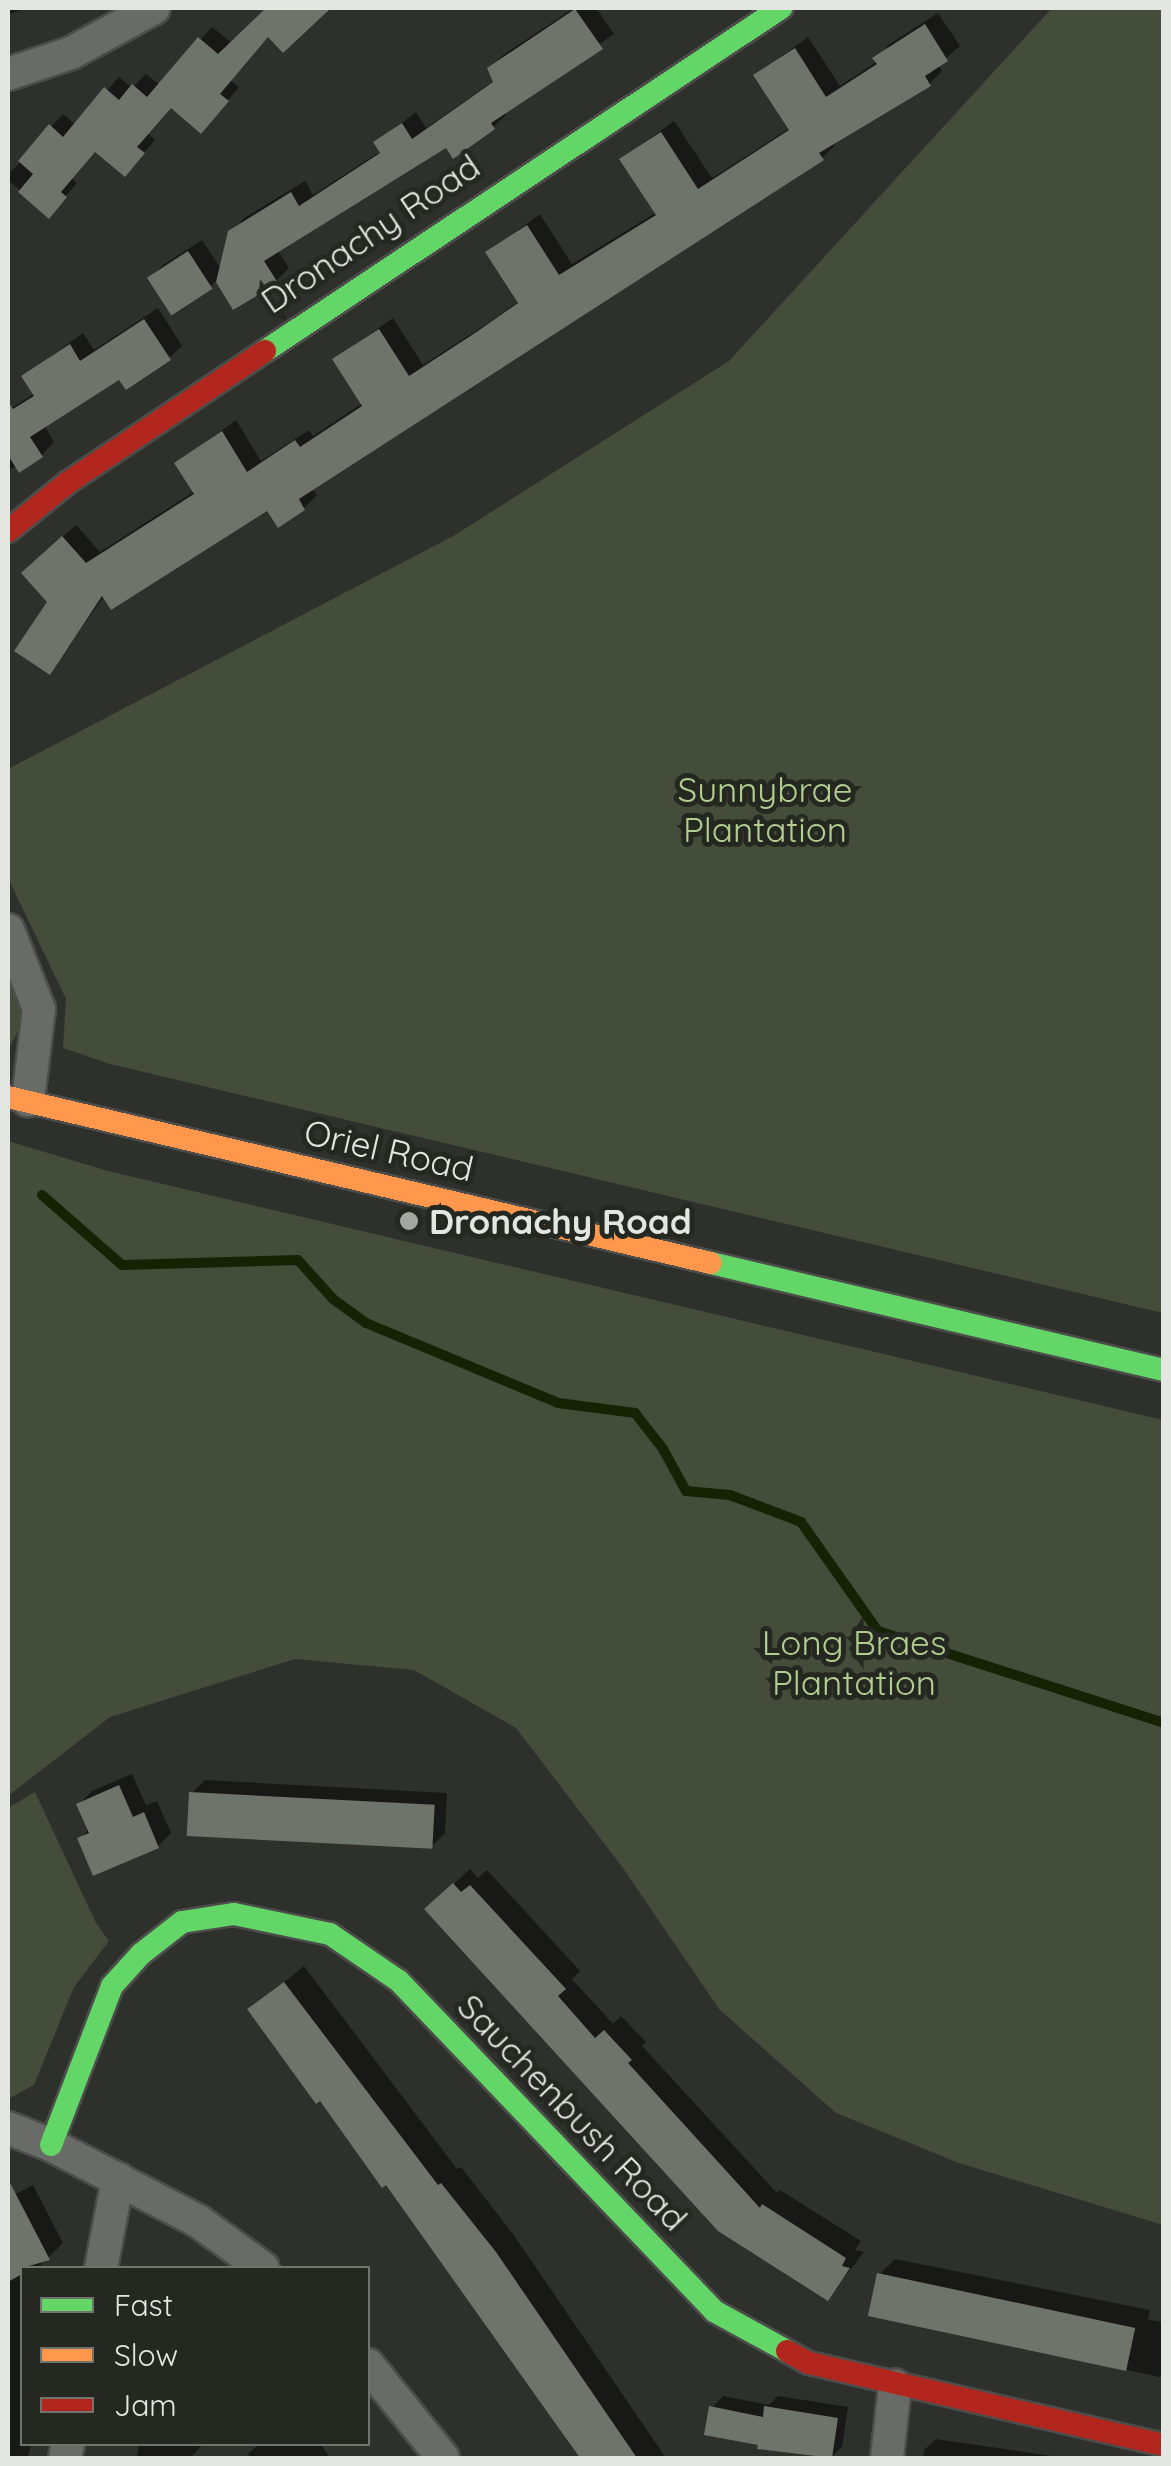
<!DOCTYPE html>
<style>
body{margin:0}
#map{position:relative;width:1171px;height:2466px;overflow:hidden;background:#2e302c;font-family:Quicksand,sans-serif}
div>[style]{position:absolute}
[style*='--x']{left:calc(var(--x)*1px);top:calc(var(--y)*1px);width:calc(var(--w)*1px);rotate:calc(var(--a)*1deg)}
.green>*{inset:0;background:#444d3a}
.shadow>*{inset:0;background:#0007}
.stream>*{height:10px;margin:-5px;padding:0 5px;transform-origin:5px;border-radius:5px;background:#162204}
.building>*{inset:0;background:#6f746a;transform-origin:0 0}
.roads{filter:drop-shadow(2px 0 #4c4d4a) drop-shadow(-2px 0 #4c4d4a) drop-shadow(0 2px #4c4d4a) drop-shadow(0 -2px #4c4d4a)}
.street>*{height:32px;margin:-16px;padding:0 16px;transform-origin:16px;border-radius:16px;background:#696b67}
.fast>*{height:22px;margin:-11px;padding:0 11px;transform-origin:11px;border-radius:11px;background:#63d668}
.slow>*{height:22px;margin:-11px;padding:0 11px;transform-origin:11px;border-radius:11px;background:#ff974d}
.jam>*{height:22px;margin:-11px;padding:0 11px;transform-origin:11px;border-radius:11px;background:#b3261e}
.dots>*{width:28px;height:28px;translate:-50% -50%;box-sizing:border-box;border:5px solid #242820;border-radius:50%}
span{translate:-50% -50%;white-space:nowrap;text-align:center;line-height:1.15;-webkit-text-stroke:10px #242820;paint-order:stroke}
.street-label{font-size:35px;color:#e3e6e1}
.park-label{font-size:35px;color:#b1cd90}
.poi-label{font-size:35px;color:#e3e6e1;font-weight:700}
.left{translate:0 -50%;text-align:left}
.frame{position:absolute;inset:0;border:10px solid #e3e6e1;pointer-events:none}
.legend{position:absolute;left:20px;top:2266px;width:350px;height:180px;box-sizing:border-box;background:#242820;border:2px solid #70746d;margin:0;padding:12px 18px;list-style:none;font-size:30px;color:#e3e6e1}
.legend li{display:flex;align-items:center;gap:20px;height:50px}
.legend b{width:50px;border:2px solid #70746d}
</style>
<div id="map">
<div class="green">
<i style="clip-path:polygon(1052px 8px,1163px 8px,1163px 1313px,110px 1064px,63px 1048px,66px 999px,8px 878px,8px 769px,455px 535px,729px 361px)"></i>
<i style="clip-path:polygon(8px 974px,28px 1012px,8px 1050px)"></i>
<i style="clip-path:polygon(8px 1141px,108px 1171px,1163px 1420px,1163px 2225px,959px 2163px,836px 2113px,719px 2009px,623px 1868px,516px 1728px,414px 1670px,295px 1659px,110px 1717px,8px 1796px)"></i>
<i style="clip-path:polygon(35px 1792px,96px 1923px,109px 1941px,74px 1987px,34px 2085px,8px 2099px,8px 1808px)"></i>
</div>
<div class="shadow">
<i style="clip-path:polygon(8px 8px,25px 8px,8px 15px)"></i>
<i style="clip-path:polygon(269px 8px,331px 8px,283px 50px,269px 35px,230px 80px,239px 87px,213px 118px,172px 106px,148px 133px,155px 140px,137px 161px,96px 149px,72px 178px,77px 183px,49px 215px,8px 180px,8px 171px,10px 173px,63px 114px,76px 125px,119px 77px,132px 88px,146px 74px,160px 85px,212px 27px,232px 43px)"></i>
<i style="clip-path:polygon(574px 8px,596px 8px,614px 34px,504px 111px,506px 115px,493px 127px,447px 145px,277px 249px,289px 268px,276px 281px,218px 280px,173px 313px,150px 278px,163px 265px,202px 240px,222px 270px,231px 232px,244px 218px,305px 181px,313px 195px,381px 151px,376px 143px,416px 112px,426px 128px,495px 80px,490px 68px,503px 55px)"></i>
<i style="clip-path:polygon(938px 13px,960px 46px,938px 65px,942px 71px,929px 84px,833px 142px,835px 145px,822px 158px,312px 488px,317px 495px,304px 508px,267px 507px,105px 595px,50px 672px,50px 601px,37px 560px,76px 525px,100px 552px,195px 491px,177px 463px,236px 420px,261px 461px,309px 430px,313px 436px,363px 403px,335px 359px,393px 318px,423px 365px,491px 321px,519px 301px,488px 252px,540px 214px,572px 264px,657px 212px,622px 159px,674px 121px,712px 178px,790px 128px,756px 75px,808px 37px,840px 86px,878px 61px,888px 45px)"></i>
<i style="clip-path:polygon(158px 308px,182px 346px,169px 358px,120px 376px,44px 425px,54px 442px,42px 455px,8px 470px,8px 410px,35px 393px,24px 376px,83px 333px,94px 350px)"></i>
<i style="clip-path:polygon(132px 1774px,146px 1805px,157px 1801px,171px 1833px,158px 1846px,80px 1839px,89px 1829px,79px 1804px,92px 1791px)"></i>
<i style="clip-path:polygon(205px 1780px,447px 1793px,445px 1833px,432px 1846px,192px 1793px)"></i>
<i style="clip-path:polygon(470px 1869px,478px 1878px,487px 1870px,580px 1971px,572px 1979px,613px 2024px,621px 2016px,646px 2042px,642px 2046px,777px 2193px,780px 2190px,861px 2241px,855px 2250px,864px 2252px,828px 2298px,444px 1893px)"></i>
<i style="clip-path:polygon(304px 1966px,457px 2169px,461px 2167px,513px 2234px,666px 2458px,580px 2458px,387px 2181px,382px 2184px,251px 2009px)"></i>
<i style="clip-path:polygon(33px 2185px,63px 2243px,38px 2268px,22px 2268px,22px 2444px,31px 2444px,28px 2458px,8px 2458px,8px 2198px)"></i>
<i style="clip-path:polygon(895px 2259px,1150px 2310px,1148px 2320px,1164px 2322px,1164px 2378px,870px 2314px,879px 2275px)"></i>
<i style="clip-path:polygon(723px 2396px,769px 2405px,778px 2396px,848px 2407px,842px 2447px,830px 2458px,707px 2433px,712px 2408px)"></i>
<i style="clip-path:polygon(936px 2439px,1065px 2458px,923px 2458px,924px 2450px)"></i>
<i style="clip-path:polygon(139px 2444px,203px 2444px,190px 2458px,137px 2457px)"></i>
<i style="clip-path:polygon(259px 2444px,321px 2444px,330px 2458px,251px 2458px,248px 2454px)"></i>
</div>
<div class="stream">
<i style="--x:42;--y:1195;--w:106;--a:41.2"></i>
<i style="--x:122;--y:1265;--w:176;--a:-1.6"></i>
<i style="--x:298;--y:1260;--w:52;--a:48.1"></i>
<i style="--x:333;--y:1299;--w:41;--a:36"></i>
<i style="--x:366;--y:1323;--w:208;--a:22.6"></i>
<i style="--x:558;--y:1403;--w:78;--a:7.4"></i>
<i style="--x:635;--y:1413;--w:46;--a:52.1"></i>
<i style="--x:663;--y:1449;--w:48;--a:61.3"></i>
<i style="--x:686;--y:1491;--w:44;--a:5.2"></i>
<i style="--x:730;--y:1495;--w:76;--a:20.8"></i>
<i style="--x:801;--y:1522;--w:133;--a:54.8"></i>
<i style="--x:878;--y:1631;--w:300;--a:17.8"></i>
</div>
<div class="building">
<i style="clip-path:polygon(266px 8px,331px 8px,283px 53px,268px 37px,220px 94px,229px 101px,201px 134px,171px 108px,137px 147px,145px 153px,125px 177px,95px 152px,61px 192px,67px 197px,49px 219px,18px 192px,33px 174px,18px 161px,49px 124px,63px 137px,104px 87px,119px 100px,132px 84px,147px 97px,198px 37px,218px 54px)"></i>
<i style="clip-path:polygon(575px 9px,603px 49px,491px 123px,495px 129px,453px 159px,446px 148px,264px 261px,278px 283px,233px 310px,216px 282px,228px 231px,291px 192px,299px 206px,380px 153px,373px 142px,402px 123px,412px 139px,493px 82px,487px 68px)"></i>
<i style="clip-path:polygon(925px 24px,948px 61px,925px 76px,931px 86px,819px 153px,824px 160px,299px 499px,305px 510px,278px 528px,267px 511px,111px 610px,102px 596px,50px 675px,14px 651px,47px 602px,21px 573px,62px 536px,86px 563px,194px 494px,174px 463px,222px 431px,247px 472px,295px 440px,300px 447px,362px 406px,332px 359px,379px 329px,409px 376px,475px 333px,518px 303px,485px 252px,527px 225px,559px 275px,656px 215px,619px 159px,661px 132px,698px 189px,789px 130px,753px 75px,795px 48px,826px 97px,877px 64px,872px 58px)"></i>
<i style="left:188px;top:251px;width:45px;height:49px;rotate:57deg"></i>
<i style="clip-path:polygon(144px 319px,171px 360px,126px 390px,119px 380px,30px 437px,43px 457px,19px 473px,8px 455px,8px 401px,13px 409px,34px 396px,21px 376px,70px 344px,80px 361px)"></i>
<i style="clip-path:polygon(119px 1785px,133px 1817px,144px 1812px,159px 1848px,93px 1876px,77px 1838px,89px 1833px,76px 1804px)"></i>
<i style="left:189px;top:1792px;width:246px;height:44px;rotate:3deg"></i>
<i style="clip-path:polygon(453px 1883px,461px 1892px,470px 1885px,566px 1989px,558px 1996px,595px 2038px,604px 2030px,632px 2060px,628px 2063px,760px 2208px,762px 2204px,846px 2258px,842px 2266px,850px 2268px,828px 2301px,718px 2231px,424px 1909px)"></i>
<i style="clip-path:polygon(284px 1982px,438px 2185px,441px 2183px,496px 2252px,637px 2458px,580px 2458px,386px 2185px,382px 2188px,320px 2101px,316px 2104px,247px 2009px)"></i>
<i style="clip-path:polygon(8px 2179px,50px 2260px,22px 2268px,22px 2274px,8px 2282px)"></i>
<i style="left:877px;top:2273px;width:264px;height:44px;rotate:12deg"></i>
<i style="clip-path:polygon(709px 2406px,763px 2417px,764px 2406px,838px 2418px,832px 2458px,757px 2449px,758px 2445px,704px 2435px)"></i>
</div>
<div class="roads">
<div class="street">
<i style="--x:8;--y:74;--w:66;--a:-18.4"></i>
<i style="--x:71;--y:53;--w:94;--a:-28.5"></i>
<i style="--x:8;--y:930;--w:85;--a:68.6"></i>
<i style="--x:39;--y:1009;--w:92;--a:96.9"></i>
<i style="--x:8;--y:2128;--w:46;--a:21.6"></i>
<i style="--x:51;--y:2145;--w:165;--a:27.3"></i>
<i style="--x:198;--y:2221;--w:80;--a:35.9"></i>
<i style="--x:101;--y:2268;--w:91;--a:-79.2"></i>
<i style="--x:368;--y:2365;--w:119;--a:51.1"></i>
<i style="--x:65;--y:2458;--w:14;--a:-78"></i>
<i style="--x:887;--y:2458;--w:73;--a:-83.7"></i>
</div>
<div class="fast">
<i style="--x:265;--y:351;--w:620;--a:-33.61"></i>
<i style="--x:711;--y:1263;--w:465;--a:13.3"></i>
<i style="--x:51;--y:2145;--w:170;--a:-69"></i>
<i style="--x:112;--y:1986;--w:43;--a:-47.8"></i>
<i style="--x:141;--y:1954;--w:52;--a:-38"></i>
<i style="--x:182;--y:1922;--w:53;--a:-8.7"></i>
<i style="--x:234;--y:1914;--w:98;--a:11.8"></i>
<i style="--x:330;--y:1934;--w:83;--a:34.3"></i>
<i style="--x:399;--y:1981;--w:456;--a:46.3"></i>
<i style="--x:714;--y:2311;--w:83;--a:28.7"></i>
</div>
<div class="slow">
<i style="--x:8;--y:1097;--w:722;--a:13.29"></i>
</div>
<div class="jam">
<i style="--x:8;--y:531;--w:76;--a:-39.1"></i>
<i style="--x:67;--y:483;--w:238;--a:-33.7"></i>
<i style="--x:787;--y:2351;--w:25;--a:29"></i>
<i style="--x:809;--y:2363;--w:364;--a:13"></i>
</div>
</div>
<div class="dots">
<i style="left:409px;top:1221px;background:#a4a6a2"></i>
</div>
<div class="street-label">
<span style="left:370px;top:233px;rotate:-34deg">Dronachy Road</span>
<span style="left:389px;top:1150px;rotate:13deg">Oriel Road</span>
<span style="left:573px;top:2112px;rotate:46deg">Sauchenbush Road</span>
</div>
<div class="park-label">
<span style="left:765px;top:809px">Sunnybrae<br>Plantation</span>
<span style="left:854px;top:1662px">Long Braes<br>Plantation</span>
</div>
<div class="poi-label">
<span class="left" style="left:429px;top:1221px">Dronachy Road</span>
</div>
<div class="frame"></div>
<ul class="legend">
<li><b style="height:12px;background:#63d668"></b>Fast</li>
<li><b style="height:12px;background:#ff974d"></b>Slow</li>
<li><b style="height:12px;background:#b3261e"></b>Jam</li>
</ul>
</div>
